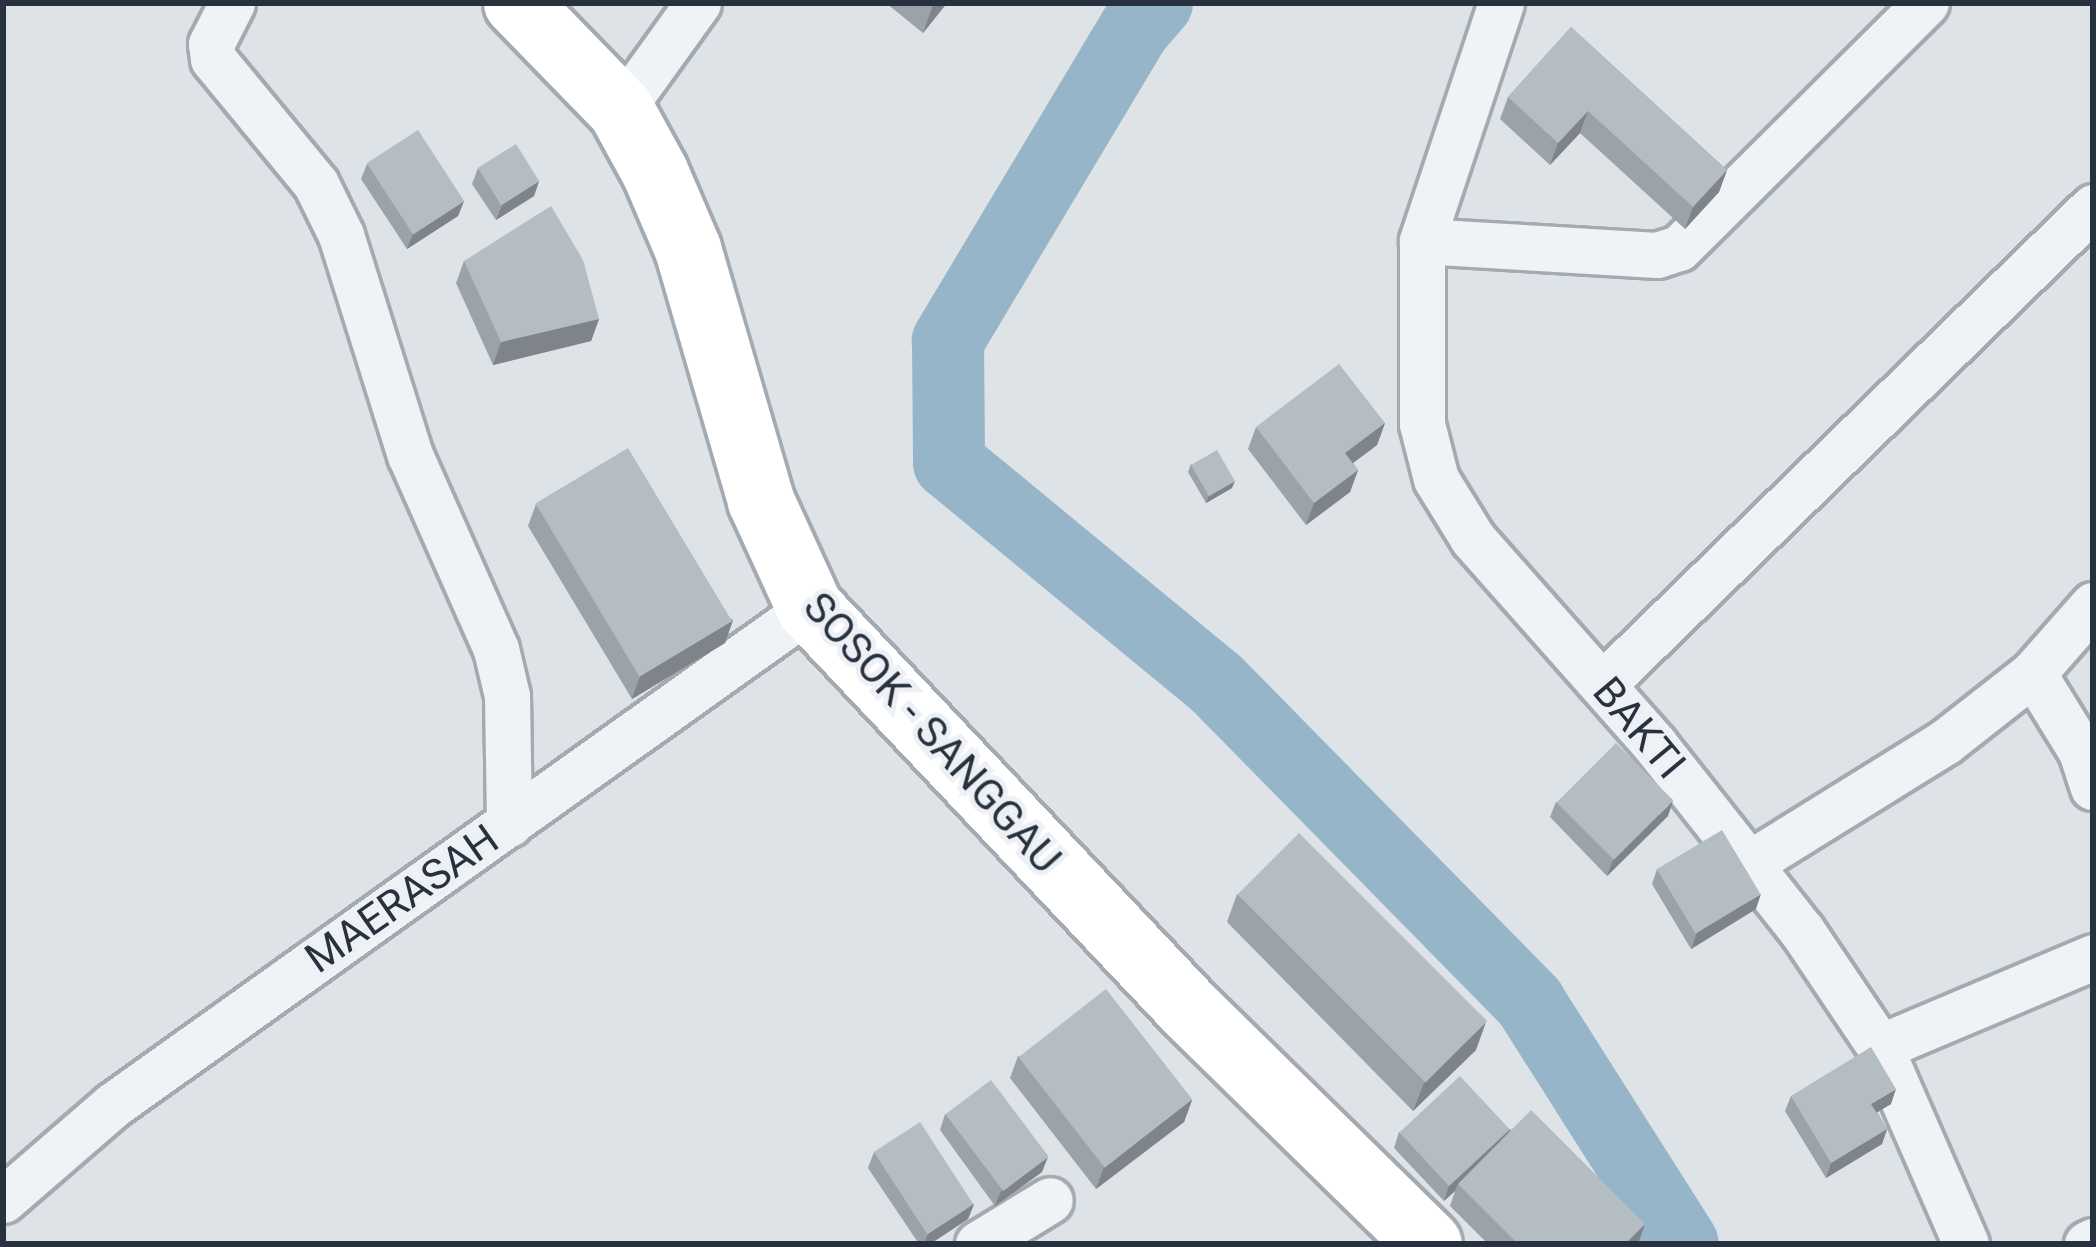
<!DOCTYPE html>
<style>
body{margin:0}
#map{position:relative;width:2096px;height:1247px;overflow:hidden;background:#dde3e7;font-family:Roboto,sans-serif}
div>[style]{position:absolute}
[style*='--x']{left:calc(var(--x)*1px);top:calc(var(--y)*1px);width:calc(var(--w)*1px);rotate:calc(var(--a)*1deg)}
.river>*{height:72px;margin:-36px;padding:0 36px;transform-origin:36px;border-radius:36px;background:#97b5c8}
.roads{filter:drop-shadow(3px 0 #a3aab1) drop-shadow(-3px 0 #a3aab1) drop-shadow(0 3px #a3aab1) drop-shadow(0 -3px #a3aab1)}
.minor>*{height:45px;margin:-22.5px;padding:0 22.5px;transform-origin:22.5px;border-radius:22.5px;background:#f0f3f6}
.highway>*{height:66px;margin:-33px;padding:0 33px;transform-origin:33px;border-radius:33px;background:#fff}
.wall>*{inset:0;background:#9ba2a9}
.shaded-wall>*{inset:0;background:#7e8489}
.building>*{inset:0;background:#b4bcc4;transform-origin:0 0}
span{translate:-50% -50%;white-space:nowrap;text-align:center;line-height:1.15;-webkit-text-stroke:10px #edf1f5;paint-order:stroke}
.street-label{font-size:42px;color:#27323e}
.frame{position:absolute;inset:0;border:6px solid #27323e;pointer-events:none}
</style>
<div id="map">
<div class="river">
<i style="--x:1157;--y:3;--w:33;--a:131"></i>
<i style="--x:1135;--y:28;--w:365;--a:120.9"></i>
<i style="--x:948;--y:341;--w:122;--a:89.5"></i>
<i style="--x:949;--y:463;--w:347;--a:39.5"></i>
<i style="--x:1217;--y:684;--w:447;--a:45.5"></i>
<i style="--x:1530;--y:1003;--w:285;--a:57.6"></i>
</div>
<div class="roads">
<div class="minor">
<i style="--x:232;--y:3;--w:46;--a:117.1"></i>
<i style="--x:211;--y:44;--w:15;--a:82"></i>
<i style="--x:213;--y:59;--w:162;--a:50.5"></i>
<i style="--x:316;--y:184;--w:57;--a:63.9"></i>
<i style="--x:341;--y:235;--w:231;--a:72.6"></i>
<i style="--x:410;--y:455;--w:212;--a:66.1"></i>
<i style="--x:496;--y:649;--w:48;--a:76.8"></i>
<i style="--x:507;--y:696;--w:128;--a:89.1"></i>
<i style="--x:1501;--y:3;--w:251;--a:108.4"></i>
<i style="--x:1422;--y:241;--w:183;--a:90"></i>
<i style="--x:1422;--y:424;--w:57;--a:75.7"></i>
<i style="--x:1436;--y:479;--w:70;--a:58.3"></i>
<i style="--x:1473;--y:539;--w:275;--a:48.5"></i>
<i style="--x:1655;--y:745;--w:237;--a:51.7"></i>
<i style="--x:1802;--y:931;--w:140;--a:56.1"></i>
<i style="--x:1880;--y:1047;--w:215;--a:66.4"></i>
<i style="--x:621;--y:110;--w:132;--a:-54.3"></i>
<i style="--x:1422;--y:241;--w:235;--a:3.4"></i>
<i style="--x:1657;--y:255;--w:23;--a:-18"></i>
<i style="--x:1679;--y:248;--w:348;--a:-44.8"></i>
<i style="--x:2033;--y:673;--w:92;--a:58.4"></i>
<i style="--x:2081;--y:751;--w:38;--a:72"></i>
<i style="--x:1603;--y:684;--w:684;--a:-44.23"></i>
<i style="--x:1750;--y:863;--w:229;--a:-31.8"></i>
<i style="--x:1945;--y:742;--w:112;--a:-38.1"></i>
<i style="--x:2033;--y:673;--w:91;--a:-48.6"></i>
<i style="--x:1880;--y:1047;--w:231;--a:-22.9"></i>
<i style="--x:3;--y:1200;--w:145;--a:-40.8"></i>
<i style="--x:113;--y:1105;--w:856;--a:-35.49"></i>
<i style="--x:978;--y:1244;--w:84;--a:-31.4"></i>
<i style="--x:2087;--y:1244;--w:7;--a:-27"></i>
</div>
<div class="highway">
<i style="--x:517;--y:3;--w:149;--a:45.8"></i>
<i style="--x:621;--y:110;--w:71;--a:61.3"></i>
<i style="--x:655;--y:172;--w:84;--a:66.8"></i>
<i style="--x:688;--y:249;--w:262;--a:73.8"></i>
<i style="--x:761;--y:501;--w:118;--a:65.4"></i>
<i style="--x:810;--y:608;--w:553;--a:46.61"></i>
<i style="--x:1190;--y:1010;--w:334;--a:44.4"></i>
</div>
</div>
<div class="wall">
<i style="clip-path:polygon(886px 3px,947px 3px,923px 33px)"></i>
<i style="clip-path:polygon(1571px 27px,1727px 170px,1719px 192px,1685px 229px,1580px 133px,1550px 165px,1500px 119px,1508px 97px)"></i>
<i style="clip-path:polygon(367px 164px,464px 201px,458px 216px,407px 249px,361px 179px)"></i>
<i style="clip-path:polygon(478px 168px,539px 181px,534px 196px,496px 220px,472px 184px)"></i>
<i style="clip-path:polygon(464px 261px,599px 319px,591px 341px,493px 365px,456px 283px)"></i>
<i style="clip-path:polygon(1385px 423px,1377px 445px,1353px 463px,1358px 470px,1350px 492px,1306px 525px,1248px 449px,1256px 427px)"></i>
<i style="clip-path:polygon(1191px 464px,1232px 488px,1206px 503px,1188px 472px)"></i>
<i style="clip-path:polygon(536px 504px,733px 620px,725px 643px,632px 699px,528px 526px)"></i>
<i style="clip-path:polygon(1556px 802px,1668px 816px,1607px 876px,1550px 817px)"></i>
<i style="clip-path:polygon(1657px 869px,1756px 909px,1691px 949px,1652px 884px)"></i>
<i style="clip-path:polygon(1237px 894px,1476px 1050px,1413px 1111px,1227px 922px)"></i>
<i style="clip-path:polygon(1018px 1056px,1192px 1100px,1184px 1122px,1096px 1189px,1010px 1078px)"></i>
<i style="clip-path:polygon(1791px 1096px,1891px 1104px,1877px 1112px,1887px 1129px,1882px 1144px,1826px 1178px,1785px 1111px)"></i>
<i style="clip-path:polygon(945px 1114px,1042px 1172px,995px 1206px,940px 1130px)"></i>
<i style="clip-path:polygon(1510px 1129px,1645px 1224px,1638px 1244px,1488px 1244px,1450px 1206px,1455px 1191px,1444px 1201px,1394px 1148px,1399px 1132px)"></i>
<i style="clip-path:polygon(874px 1152px,974px 1204px,968px 1219px,930px 1244px,919px 1244px,868px 1168px)"></i>
</div>
<div class="shaded-wall">
<i style="clip-path:polygon(934px 3px,947px 3px,923px 33px,933px 5px)"></i>
<i style="clip-path:polygon(1588px 111px,1580px 133px,1550px 165px,1558px 143px)"></i>
<i style="clip-path:polygon(1727px 170px,1719px 192px,1685px 229px,1693px 207px)"></i>
<i style="clip-path:polygon(539px 181px,534px 196px,496px 220px,502px 205px)"></i>
<i style="clip-path:polygon(464px 201px,458px 216px,407px 249px,413px 234px)"></i>
<i style="clip-path:polygon(599px 319px,591px 341px,493px 365px,501px 342px)"></i>
<i style="clip-path:polygon(1385px 423px,1377px 445px,1337px 475px,1345px 453px)"></i>
<i style="clip-path:polygon(1358px 470px,1350px 492px,1306px 525px,1314px 503px)"></i>
<i style="clip-path:polygon(1235px 481px,1232px 488px,1206px 503px,1209px 495px)"></i>
<i style="clip-path:polygon(733px 620px,725px 643px,632px 699px,640px 676px)"></i>
<i style="clip-path:polygon(1673px 801px,1668px 816px,1607px 876px,1613px 860px)"></i>
<i style="clip-path:polygon(1761px 894px,1756px 909px,1691px 949px,1697px 933px)"></i>
<i style="clip-path:polygon(1486px 1022px,1476px 1050px,1413px 1111px,1424px 1083px)"></i>
<i style="clip-path:polygon(1896px 1089px,1891px 1104px,1866px 1119px,1871px 1104px)"></i>
<i style="clip-path:polygon(1192px 1100px,1184px 1122px,1096px 1189px,1104px 1167px)"></i>
<i style="clip-path:polygon(1510px 1129px,1505px 1144px,1458px 1184px,1455px 1191px,1444px 1201px,1449px 1186px)"></i>
<i style="clip-path:polygon(1887px 1129px,1882px 1144px,1826px 1178px,1831px 1163px)"></i>
<i style="clip-path:polygon(1048px 1157px,1042px 1172px,995px 1206px,1001px 1191px)"></i>
<i style="clip-path:polygon(974px 1204px,968px 1219px,930px 1244px,924px 1244px,928px 1234px)"></i>
<i style="clip-path:polygon(1645px 1224px,1638px 1244px,1625px 1244px)"></i>
</div>
<div class="building">
<i style="clip-path:polygon(1571px 27px,1727px 170px,1693px 207px,1588px 111px,1558px 143px,1508px 97px)"></i>
<i style="left:418px;top:130px;width:85px;height:61px;rotate:57deg"></i>
<i style="left:516px;top:144px;width:44px;height:45px;rotate:58deg"></i>
<i style="clip-path:polygon(551px 206px,583px 260px,599px 319px,501px 342px,464px 261px)"></i>
<i style="clip-path:polygon(1339px 364px,1385px 423px,1345px 453px,1358px 470px,1314px 503px,1256px 427px)"></i>
<i style="left:628px;top:448px;width:202px;height:108px;rotate:59deg"></i>
<i style="left:1217px;top:450px;width:36px;height:30px;rotate:60deg"></i>
<i style="left:1616px;top:743px;width:81px;height:84px;rotate:45deg"></i>
<i style="left:1722px;top:830px;width:75px;height:76px;rotate:59deg"></i>
<i style="left:1299px;top:833px;width:266px;height:87px;rotate:45deg"></i>
<i style="left:1106px;top:989px;width:140px;height:111px;rotate:52deg"></i>
<i style="clip-path:polygon(1871px 1047px,1896px 1089px,1871px 1104px,1887px 1129px,1831px 1163px,1791px 1096px)"></i>
<i style="left:1460px;top:1076px;width:73px;height:83px;rotate:47deg"></i>
<i style="left:991px;top:1080px;width:96px;height:57px;rotate:53deg"></i>
<i style="clip-path:polygon(1531px 1110px,1645px 1224px,1625px 1244px,1518px 1244px,1458px 1184px)"></i>
<i style="left:920px;top:1122px;width:98px;height:55px;rotate:57deg"></i>
</div>
<div class="street-label">
<span style="left:1639px;top:728px;rotate:50deg">BAKTI</span>
<span style="left:932px;top:733px;rotate:48deg">SOSOK - SANGGAU</span>
<span style="left:402px;top:899px;rotate:-35deg">MAERASAH</span>
</div>
<div class="frame"></div>
</div>
